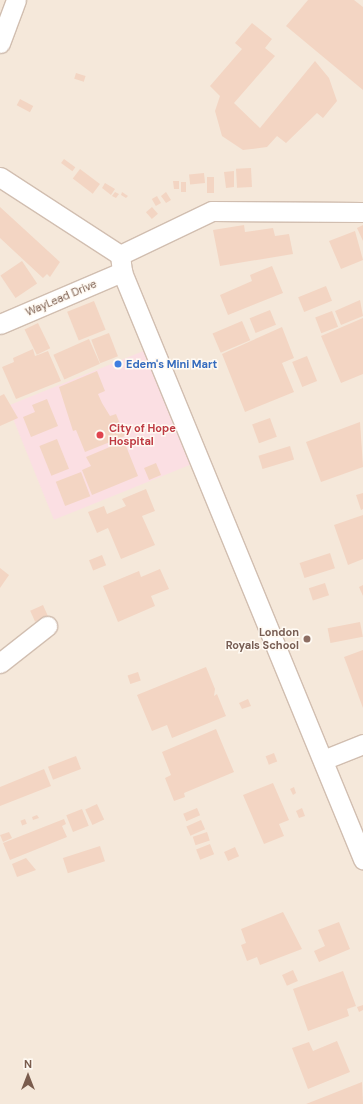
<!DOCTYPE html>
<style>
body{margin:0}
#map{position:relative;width:363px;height:1104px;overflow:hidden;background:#fdf6ec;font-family:"DM Sans",sans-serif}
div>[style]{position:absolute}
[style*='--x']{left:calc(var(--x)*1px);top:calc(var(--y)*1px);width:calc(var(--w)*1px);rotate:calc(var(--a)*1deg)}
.residential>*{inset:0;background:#f5e8da;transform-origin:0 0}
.medical>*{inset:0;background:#fbdfe3;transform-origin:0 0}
.building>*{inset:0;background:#f3d5c3;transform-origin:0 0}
.roads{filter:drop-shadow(1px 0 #d1beb0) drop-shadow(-1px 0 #d1beb0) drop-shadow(0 1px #d1beb0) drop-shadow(0 -1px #d1beb0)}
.street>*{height:19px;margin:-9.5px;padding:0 9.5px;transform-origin:9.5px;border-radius:9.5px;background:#fff}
.dots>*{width:11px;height:11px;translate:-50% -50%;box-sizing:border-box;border:2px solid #fffaf3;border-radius:50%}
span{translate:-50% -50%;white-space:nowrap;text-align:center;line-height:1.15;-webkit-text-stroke:3px #fffaf3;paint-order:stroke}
.street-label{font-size:11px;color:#7a5c4d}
.shop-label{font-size:11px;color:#366cbe;font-weight:700}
.left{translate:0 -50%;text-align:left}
.health-label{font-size:11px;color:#be3a42;font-weight:700}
.education-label{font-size:11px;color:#785e54;font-weight:700}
.right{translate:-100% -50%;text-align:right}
.north{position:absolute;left:8px;top:1056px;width:40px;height:40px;-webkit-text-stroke:3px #fffaf3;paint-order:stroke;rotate:0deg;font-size:11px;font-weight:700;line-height:16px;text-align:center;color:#7a5c4d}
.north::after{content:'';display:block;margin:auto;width:14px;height:18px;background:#7a5c4d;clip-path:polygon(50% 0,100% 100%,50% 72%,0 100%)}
</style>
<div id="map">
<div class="residential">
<i style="left:0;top:0;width:363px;height:1104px"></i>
</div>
<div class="medical">
<i style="left:146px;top:350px;width:123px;height:149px;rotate:68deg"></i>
</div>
<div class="building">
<i style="clip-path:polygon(308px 0,354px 0,363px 7px,363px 90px,286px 26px)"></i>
<i style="clip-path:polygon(252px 23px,272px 39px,265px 48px,275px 56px,234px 103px,260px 128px,315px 61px,329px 78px,337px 101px,323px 118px,317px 113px,286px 143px,277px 136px,267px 147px,243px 150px,222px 136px,215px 111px,220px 96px,210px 86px,242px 49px,235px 43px)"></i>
<i style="left:76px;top:73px;width:10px;height:6px;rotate:17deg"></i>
<i style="left:20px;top:99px;width:15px;height:7px;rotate:28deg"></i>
<i style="left:64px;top:159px;width:14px;height:5px;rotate:36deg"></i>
<i style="left:251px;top:168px;width:19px;height:15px;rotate:87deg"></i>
<i style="left:80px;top:169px;width:25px;height:12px;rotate:37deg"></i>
<i style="clip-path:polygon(234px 171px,234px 187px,226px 188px,224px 172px)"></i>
<i style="left:204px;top:173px;width:10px;height:15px;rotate:84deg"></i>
<i style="left:207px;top:177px;width:7px;height:16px"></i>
<i style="clip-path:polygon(173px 181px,179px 181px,179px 189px,174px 189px)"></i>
<i style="left:181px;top:182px;width:5px;height:10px"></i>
<i style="clip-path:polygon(105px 183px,115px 189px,111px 195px,102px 188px)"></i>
<i style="clip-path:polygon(115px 192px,119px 194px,116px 198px,112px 196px)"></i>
<i style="clip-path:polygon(122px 192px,128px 196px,126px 198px,121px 195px)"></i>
<i style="clip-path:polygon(166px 192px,171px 200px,166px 203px,161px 196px)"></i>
<i style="left:157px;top:196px;width:8px;height:6px;rotate:60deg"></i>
<i style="clip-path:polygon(0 207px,60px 262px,50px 277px,47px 274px,43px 278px,0 238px)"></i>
<i style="left:152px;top:207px;width:9px;height:8px;rotate:49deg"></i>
<i style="clip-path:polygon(244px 225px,245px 232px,273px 228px,275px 236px,289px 234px,293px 254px,220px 266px,213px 230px)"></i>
<i style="clip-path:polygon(363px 225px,363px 241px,357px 228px)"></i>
<i style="clip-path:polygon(355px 231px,363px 260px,341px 269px,329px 241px)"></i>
<i style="left:22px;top:261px;width:27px;height:26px;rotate:56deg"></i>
<i style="clip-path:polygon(272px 266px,283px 293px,228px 315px,220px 295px,252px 281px,250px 275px)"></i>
<i style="left:326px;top:286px;width:16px;height:30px;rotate:68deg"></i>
<i style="clip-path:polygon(360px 300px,363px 316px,341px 325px,335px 311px)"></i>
<i style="left:94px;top:301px;width:31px;height:29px;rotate:68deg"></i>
<i style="left:270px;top:310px;width:16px;height:22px;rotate:68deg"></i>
<i style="left:332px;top:311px;width:17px;height:18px;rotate:69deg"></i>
<i style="clip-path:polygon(363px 318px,363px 374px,341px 383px,321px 336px)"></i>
<i style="left:242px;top:321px;width:21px;height:32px;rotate:67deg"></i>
<i style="left:38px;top:323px;width:28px;height:15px;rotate:64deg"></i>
<i style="clip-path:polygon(282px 327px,294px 358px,282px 363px,294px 392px,245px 412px,222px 354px)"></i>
<i style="left:109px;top:333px;width:25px;height:19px;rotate:69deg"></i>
<i style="left:89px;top:339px;width:27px;height:39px;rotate:66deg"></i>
<i style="clip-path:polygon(33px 349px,35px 356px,48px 351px,61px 381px,16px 399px,2px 367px,14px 362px,13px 358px)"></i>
<i style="left:307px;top:356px;width:27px;height:16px;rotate:68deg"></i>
<i style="clip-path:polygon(97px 371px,105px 391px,98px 394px,102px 403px,110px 416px,116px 414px,125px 436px,85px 452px,76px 430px,73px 431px,59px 387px)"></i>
<i style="clip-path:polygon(4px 394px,18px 418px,0 426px,0 396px)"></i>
<i style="clip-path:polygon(47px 399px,58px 426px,31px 437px,23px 417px,35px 412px,32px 405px)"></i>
<i style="left:270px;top:418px;width:20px;height:19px;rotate:70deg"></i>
<i style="clip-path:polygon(360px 422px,363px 467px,321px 482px,306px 442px)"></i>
<i style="left:57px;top:439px;width:32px;height:19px;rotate:68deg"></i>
<i style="clip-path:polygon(124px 441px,138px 476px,92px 495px,82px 470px,91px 466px,86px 457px)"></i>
<i style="left:290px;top:446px;width:14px;height:33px;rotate:73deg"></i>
<i style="left:156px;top:463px;width:13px;height:13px;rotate:67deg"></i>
<i style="left:81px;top:472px;width:26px;height:27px;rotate:69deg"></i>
<i style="clip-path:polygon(146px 489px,155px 511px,142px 516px,155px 545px,121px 559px,108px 528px,97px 533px,88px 512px,104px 506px,107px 514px,126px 506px,122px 499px)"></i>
<i style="clip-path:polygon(363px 493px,363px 509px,361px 510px,356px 495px)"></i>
<i style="clip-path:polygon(363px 515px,363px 559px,348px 565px,334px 525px)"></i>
<i style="left:330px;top:553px;width:16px;height:32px;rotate:72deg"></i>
<i style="left:102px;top:555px;width:11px;height:14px;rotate:68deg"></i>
<i style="clip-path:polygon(0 568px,9px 575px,0 588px)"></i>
<i style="clip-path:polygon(160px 569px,169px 589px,151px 596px,155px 606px,118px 622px,103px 586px,139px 571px,141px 577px)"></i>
<i style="left:325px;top:583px;width:13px;height:17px;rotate:72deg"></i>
<i style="clip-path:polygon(363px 585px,363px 596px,359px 587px)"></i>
<i style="left:43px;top:605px;width:12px;height:14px;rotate:66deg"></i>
<i style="left:360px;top:622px;width:15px;height:33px;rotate:79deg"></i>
<i style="clip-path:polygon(363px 650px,363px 708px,344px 657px)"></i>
<i style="clip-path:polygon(206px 667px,215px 689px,214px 696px,217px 694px,226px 716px,172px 738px,167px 725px,152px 731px,137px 695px)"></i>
<i style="left:138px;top:672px;width:9px;height:11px;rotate:72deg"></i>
<i style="clip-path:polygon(248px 699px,251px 706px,242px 709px,239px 703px)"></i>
<i style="clip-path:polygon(216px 729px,234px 772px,184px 793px,185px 797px,174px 801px,165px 778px,171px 775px,162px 752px)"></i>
<i style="left:274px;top:753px;width:9px;height:9px;rotate:69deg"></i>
<i style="left:76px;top:756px;width:14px;height:30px;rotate:69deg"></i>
<i style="clip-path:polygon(44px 769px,51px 786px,0 806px,0 787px)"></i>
<i style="clip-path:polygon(273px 783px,289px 820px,279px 824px,284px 836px,264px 844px,243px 795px)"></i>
<i style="clip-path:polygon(294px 787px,296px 793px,293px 795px,290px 789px)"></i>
<i style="left:97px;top:804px;width:17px;height:13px;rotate:65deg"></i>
<i style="left:197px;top:808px;width:8px;height:15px;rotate:67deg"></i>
<i style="clip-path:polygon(302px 808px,305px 816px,299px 818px,296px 811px)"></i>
<i style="left:82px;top:809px;width:18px;height:17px;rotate:68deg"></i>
<i style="clip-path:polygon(37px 815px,39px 818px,33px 820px,32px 817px)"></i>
<i style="left:25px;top:819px;width:5px;height:5px;rotate:68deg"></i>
<i style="clip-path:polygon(64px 819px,66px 824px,62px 826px,67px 837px,10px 860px,3px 843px)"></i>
<i style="left:201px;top:820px;width:10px;height:16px;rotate:66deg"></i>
<i style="clip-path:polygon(9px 832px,12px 838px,3px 842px,0 835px)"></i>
<i style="left:207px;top:832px;width:9px;height:15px;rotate:72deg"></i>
<i style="left:210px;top:844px;width:11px;height:15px;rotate:68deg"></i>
<i style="left:100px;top:846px;width:16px;height:39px;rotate:72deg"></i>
<i style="left:235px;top:847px;width:10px;height:12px;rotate:66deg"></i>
<i style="clip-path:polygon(26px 858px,36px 870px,17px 877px,12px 864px)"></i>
<i style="clip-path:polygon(283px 912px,302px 949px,260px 965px,257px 957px,247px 961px,241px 945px,246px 943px,241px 929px)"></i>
<i style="clip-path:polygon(339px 922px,350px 949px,319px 962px,314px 951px,325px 946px,318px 930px)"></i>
<i style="left:293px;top:970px;width:12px;height:12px;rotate:66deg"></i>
<i style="clip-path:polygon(343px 971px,356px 1006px,347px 1009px,349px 1016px,308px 1031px,293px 989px)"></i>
<i style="clip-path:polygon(363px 1005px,363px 1010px,359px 1012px,357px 1007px)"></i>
<i style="clip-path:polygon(337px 1041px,350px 1072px,308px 1089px,292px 1048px,309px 1042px,313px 1051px)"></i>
<i style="clip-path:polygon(362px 1082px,363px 1104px,306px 1104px)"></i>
</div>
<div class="roads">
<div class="street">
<i style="--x:0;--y:43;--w:46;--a:-69.6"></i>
<i style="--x:0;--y:177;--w:143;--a:33"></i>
<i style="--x:120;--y:255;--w:17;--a:83"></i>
<i style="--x:122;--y:272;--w:635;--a:67.68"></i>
<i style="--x:120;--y:255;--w:102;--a:-25.6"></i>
<i style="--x:212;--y:211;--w:151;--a:0.4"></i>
<i style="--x:0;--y:324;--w:133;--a:-23.1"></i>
<i style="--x:0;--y:663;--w:60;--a:-38.2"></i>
<i style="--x:323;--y:760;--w:43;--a:-21.8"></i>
</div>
</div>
<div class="dots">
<i style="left:118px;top:364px;background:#3f7fe0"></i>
<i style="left:100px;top:435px;background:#e0444e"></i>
<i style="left:307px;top:639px;background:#8d6e63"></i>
</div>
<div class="street-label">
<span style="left:61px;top:298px;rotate:-23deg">WayLead Drive</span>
</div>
<div class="shop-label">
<span class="left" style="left:126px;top:364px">Edem's Mini Mart</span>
</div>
<div class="health-label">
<span class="left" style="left:109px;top:435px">City of Hope<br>Hospital</span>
</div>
<div class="education-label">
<span class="right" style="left:299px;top:639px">London<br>Royals School</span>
</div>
<div class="north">N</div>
</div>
